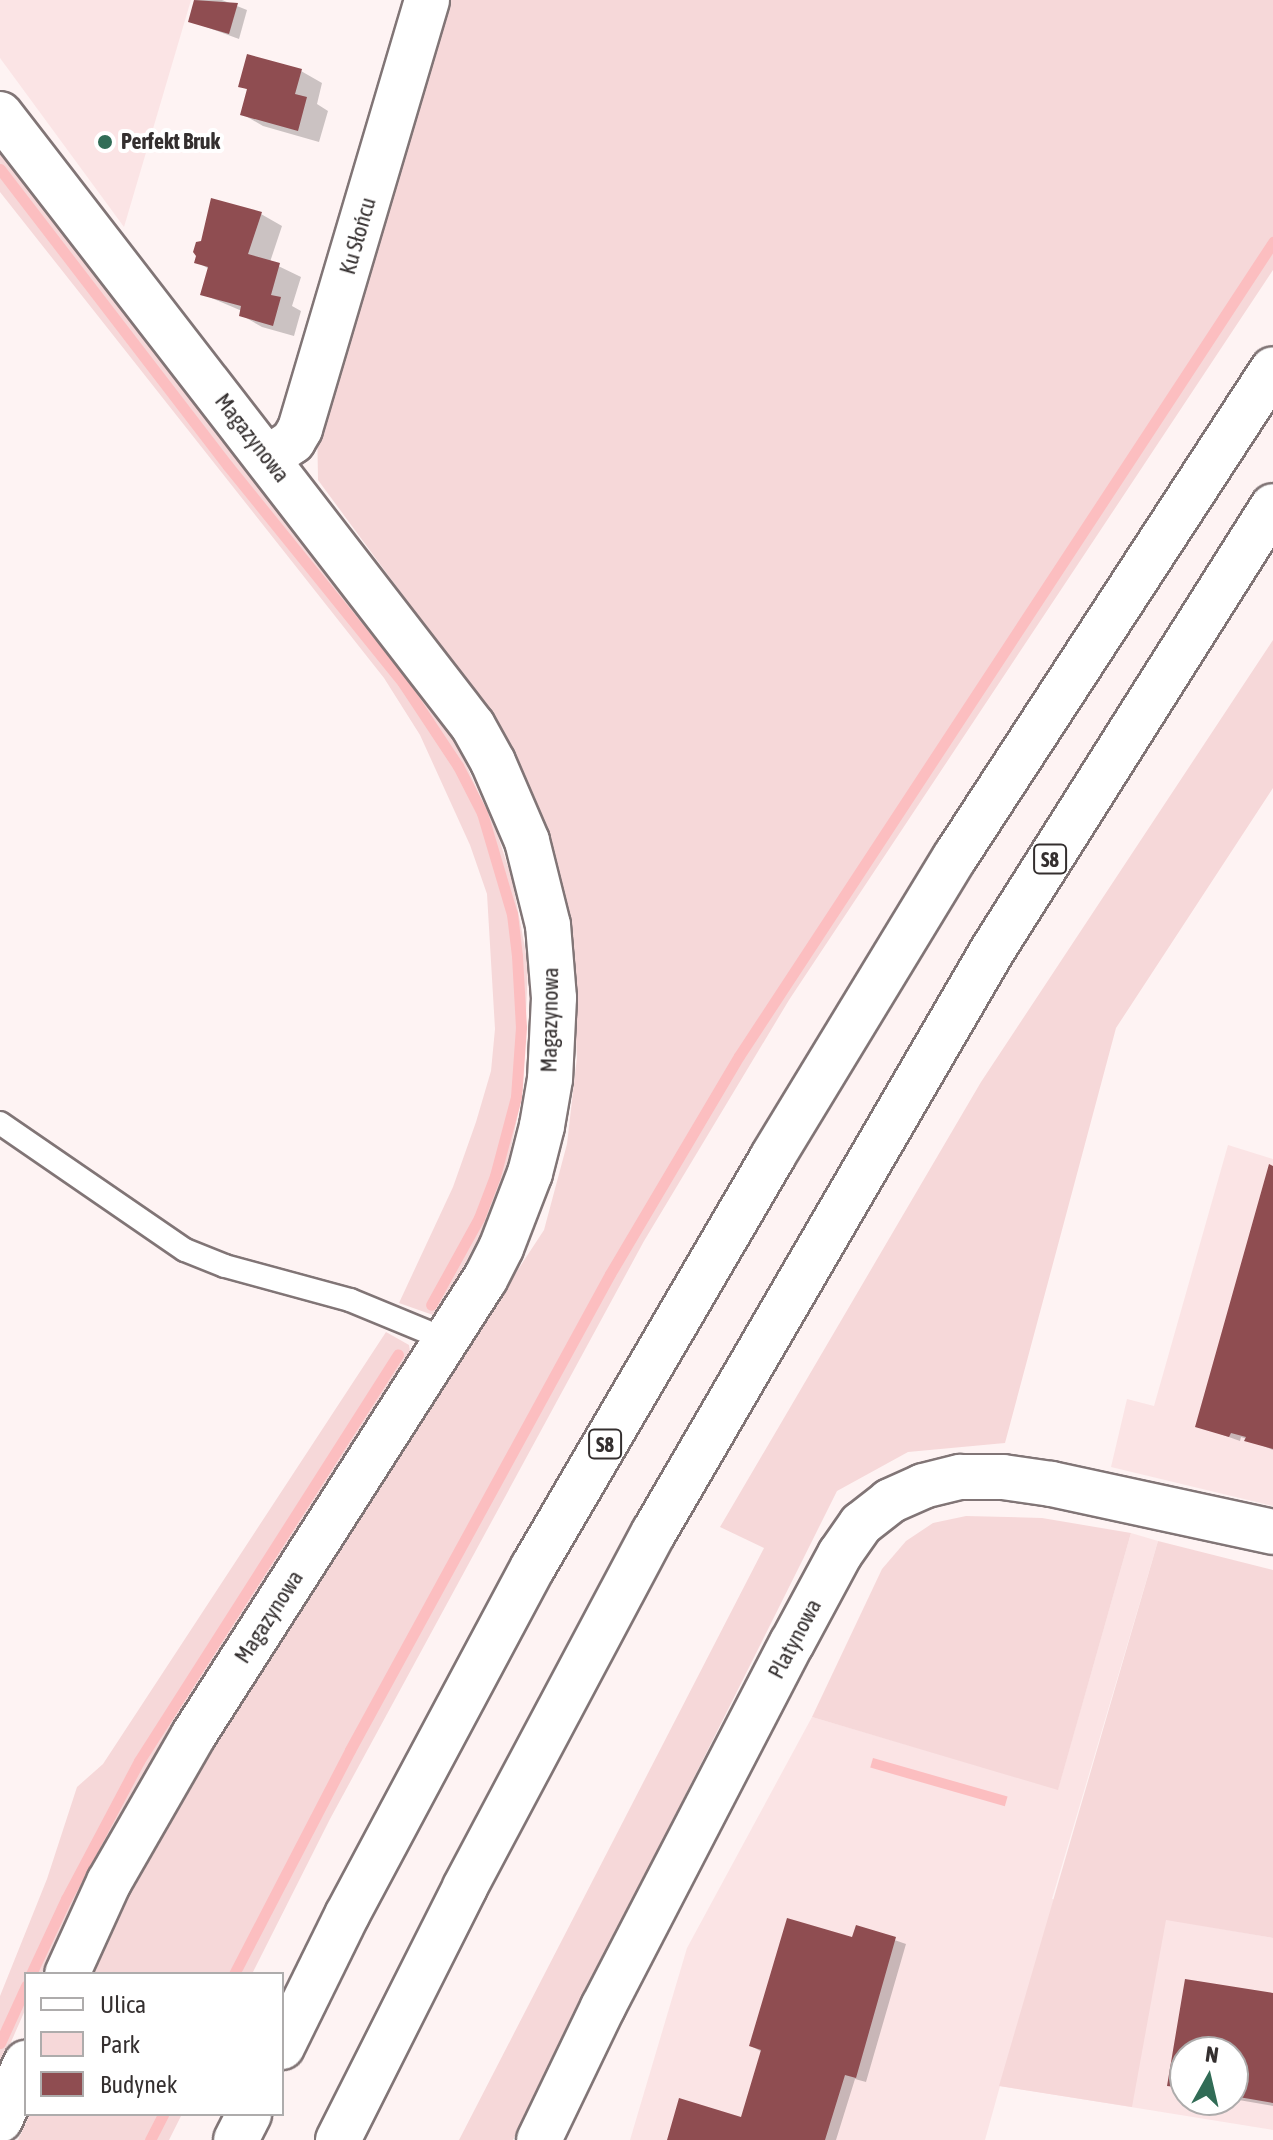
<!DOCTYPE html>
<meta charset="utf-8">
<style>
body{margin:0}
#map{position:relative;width:1273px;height:2140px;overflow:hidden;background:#fef3f3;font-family:"Asap Condensed",sans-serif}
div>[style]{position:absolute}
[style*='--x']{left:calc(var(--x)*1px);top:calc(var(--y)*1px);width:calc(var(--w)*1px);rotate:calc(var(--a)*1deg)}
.built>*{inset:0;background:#fbe4e5}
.green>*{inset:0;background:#f6d8d9}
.water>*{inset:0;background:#fcbec0;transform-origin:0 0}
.shadow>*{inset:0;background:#0003}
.stream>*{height:11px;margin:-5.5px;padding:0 5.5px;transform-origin:5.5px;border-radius:5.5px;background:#fcbec0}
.building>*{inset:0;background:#8f4d51}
.roads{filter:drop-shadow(2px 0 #817576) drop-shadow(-2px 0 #817576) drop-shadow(0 2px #817576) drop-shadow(0 -2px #817576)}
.lane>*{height:22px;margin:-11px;padding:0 11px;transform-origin:11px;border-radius:11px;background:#fff}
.street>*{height:44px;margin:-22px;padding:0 22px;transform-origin:22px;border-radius:22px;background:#fff}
.secondary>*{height:44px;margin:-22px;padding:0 22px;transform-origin:22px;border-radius:22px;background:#fff}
.highway>*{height:44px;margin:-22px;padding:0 22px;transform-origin:22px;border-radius:22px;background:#fff}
.dots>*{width:22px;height:22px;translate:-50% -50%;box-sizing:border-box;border:4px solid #fff;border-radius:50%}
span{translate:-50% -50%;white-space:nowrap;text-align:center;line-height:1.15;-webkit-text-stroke:8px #fff;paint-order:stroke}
.shield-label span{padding:2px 6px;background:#fff;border:2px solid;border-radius:6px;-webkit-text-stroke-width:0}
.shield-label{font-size:20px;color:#342f2f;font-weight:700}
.poi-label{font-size:22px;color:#342f2f;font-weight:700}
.left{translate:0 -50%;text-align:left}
.street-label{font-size:22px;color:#342f2f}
.legend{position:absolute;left:24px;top:1972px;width:260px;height:144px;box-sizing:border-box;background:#fff;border:2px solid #aeacac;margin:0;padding:10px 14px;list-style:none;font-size:24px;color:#342f2f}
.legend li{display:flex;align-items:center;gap:16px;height:40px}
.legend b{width:40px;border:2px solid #aeacac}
.north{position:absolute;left:1169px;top:2036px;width:80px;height:80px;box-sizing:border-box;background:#fff;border:2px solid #aeacac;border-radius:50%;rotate:8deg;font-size:22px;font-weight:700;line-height:32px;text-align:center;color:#342f2f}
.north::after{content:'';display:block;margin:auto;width:28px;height:36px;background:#316c56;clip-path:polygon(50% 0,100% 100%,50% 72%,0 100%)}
</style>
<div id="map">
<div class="built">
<i style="clip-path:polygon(0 0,191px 0,124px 227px,0 58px)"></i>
<i style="clip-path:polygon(1228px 1145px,1273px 1159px,1273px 1506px,1111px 1467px,1127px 1399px,1154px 1406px)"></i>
<i style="clip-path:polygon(evenodd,1131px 1533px,1158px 1541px,1052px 1899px,1273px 1938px,1273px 2130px,1000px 2086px,985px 2140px,630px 2140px,687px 1948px,812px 1717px,1058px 1789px,1131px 1533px,1185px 2052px,1233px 2052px,1233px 2100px,1185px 2100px,1185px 2052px)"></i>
</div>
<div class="green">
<i style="clip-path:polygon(440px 0,1273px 0,1273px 270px,789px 1000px,644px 1241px,330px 1819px,252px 1974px,93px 1974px,127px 1898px,179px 1801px,408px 1437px,544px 1230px,567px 1144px,577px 1057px,574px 1003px,514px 758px,416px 613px,318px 480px,317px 421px)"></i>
<i style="clip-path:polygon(0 150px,431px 706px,459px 749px,497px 833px,512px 879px,528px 964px,523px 1089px,507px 1168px,492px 1212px,441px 1309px,433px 1315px,399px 1303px,453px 1187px,476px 1122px,491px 1071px,495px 1029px,487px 894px,470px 845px,420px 735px,384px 678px,0 192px)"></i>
<i style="clip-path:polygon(1273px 640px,1273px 788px,1116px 1028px,1005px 1443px,908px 1452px,837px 1491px,513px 2140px,459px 2140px,764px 1548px,720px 1527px,981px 1082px)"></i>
<i style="clip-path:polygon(386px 1332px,409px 1345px,411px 1358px,96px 1866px,41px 1974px,26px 1974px,26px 2008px,0 2067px,0 1996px,47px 1879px,77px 1787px,103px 1764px)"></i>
<i style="clip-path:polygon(966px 1516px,1042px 1518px,1131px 1533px,1058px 1790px,812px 1717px,882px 1569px,906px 1541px,933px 1523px)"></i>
<i style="clip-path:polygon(1158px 1541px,1273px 1570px,1273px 1938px,1166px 1920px,1132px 2107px,999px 2086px)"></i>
<i style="clip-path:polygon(30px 2114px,182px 2114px,169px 2140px,18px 2140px)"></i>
</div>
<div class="water">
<i style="left:873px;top:1758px;width:140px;height:10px;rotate:16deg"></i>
</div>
<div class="shadow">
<i style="clip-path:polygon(196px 0,222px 0,247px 10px,239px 39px,190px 21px)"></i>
<i style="clip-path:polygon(301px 71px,322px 83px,317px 104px,328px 111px,319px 142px,263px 126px,242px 114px,248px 90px,241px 86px)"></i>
<i style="clip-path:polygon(261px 214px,282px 226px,270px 262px,301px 277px,292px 306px,301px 311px,294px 336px,262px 327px,241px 315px,242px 311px,202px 294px,209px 269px,197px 262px)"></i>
<i style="clip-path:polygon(1273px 1168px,1273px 1450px,1247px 1439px,1241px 1437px,1240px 1441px,1198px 1426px)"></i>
<i style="clip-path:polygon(857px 1927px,906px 1944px,866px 2082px,855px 2079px,836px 2140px,669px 2140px,742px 2119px,762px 2052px,751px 2046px,853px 1940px)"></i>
<i style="clip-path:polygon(1187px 1981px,1273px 1995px,1273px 2106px,1233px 2099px,1233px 2052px,1185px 2052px,1185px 2091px,1170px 2085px)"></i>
</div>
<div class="stream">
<i style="--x:0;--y:169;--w:374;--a:52.5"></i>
<i style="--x:228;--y:466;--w:279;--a:51.1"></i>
<i style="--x:403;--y:683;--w:100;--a:56.5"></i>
<i style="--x:458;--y:766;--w:53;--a:62.9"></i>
<i style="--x:482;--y:813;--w:105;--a:73.5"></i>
<i style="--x:512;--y:914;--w:42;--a:83.2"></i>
<i style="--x:517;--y:956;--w:71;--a:86.8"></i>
<i style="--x:521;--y:1027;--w:70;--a:94.1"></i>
<i style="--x:516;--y:1097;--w:82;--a:104.9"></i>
<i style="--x:495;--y:1176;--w:45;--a:110.9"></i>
<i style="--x:479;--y:1218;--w:99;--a:118.9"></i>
<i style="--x:31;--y:1974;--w:83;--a:-65"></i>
<i style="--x:66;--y:1899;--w:156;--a:-62.1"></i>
<i style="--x:139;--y:1761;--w:482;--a:-57.5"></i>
<i style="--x:234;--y:1974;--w:252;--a:-62.6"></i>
<i style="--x:350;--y:1750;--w:542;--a:-61.36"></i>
<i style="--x:610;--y:1274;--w:253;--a:-59.4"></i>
<i style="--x:739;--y:1056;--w:974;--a:-56.73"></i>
<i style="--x:0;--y:2043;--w:63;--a:-65.5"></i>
<i style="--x:150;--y:2140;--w:29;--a:-63"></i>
</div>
<div class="building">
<i style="clip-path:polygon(194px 0,238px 3px,229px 34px,188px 22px)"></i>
<i style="clip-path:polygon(247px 54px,302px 69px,295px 94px,307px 97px,298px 131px,240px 115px,247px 89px,238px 87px)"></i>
<i style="clip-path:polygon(211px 198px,262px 212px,248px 254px,280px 263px,271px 295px,281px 297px,273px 326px,239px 316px,241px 306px,200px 295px,208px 267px,194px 263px,196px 256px,193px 252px,196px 242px,201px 241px)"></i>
<i style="clip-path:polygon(1269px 1164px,1273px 1166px,1273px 1449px,1244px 1441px,1246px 1437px,1231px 1433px,1229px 1437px,1195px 1427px)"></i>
<i style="clip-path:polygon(787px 1918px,852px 1937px,856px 1925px,896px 1937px,856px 2078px,845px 2075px,825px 2140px,667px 2140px,679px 2098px,741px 2117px,761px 2050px,749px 2046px)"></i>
<i style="clip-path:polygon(1185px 1979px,1273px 1993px,1273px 2103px,1233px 2096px,1233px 2052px,1185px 2052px,1185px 2088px,1167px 2086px)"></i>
</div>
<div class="roads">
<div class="lane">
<i style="--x:0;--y:1123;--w:224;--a:34.5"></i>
<i style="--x:185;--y:1250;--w:43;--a:21.8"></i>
<i style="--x:225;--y:1266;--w:130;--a:15.2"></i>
<i style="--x:350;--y:1300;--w:105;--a:22.4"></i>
</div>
<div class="street">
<i style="--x:268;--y:458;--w:30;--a:-34"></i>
<i style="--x:293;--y:441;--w:14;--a:-60"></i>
<i style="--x:300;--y:429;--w:447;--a:-73.5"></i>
<i style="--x:539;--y:2140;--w:148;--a:-64.3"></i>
<i style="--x:603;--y:2007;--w:410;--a:-62.6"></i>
<i style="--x:792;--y:1643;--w:101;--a:-61.7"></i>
<i style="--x:840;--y:1554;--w:37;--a:-55"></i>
<i style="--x:861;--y:1524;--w:37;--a:-38"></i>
<i style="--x:890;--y:1501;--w:36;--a:-24"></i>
<i style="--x:923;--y:1486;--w:38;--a:-14"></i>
<i style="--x:960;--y:1477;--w:43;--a:0"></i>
<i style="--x:1003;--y:1477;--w:49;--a:8.3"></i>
<i style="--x:1051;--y:1484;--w:227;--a:12.2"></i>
</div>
<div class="secondary">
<i style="--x:0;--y:114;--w:773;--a:52.3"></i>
<i style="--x:473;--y:726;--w:41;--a:60.9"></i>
<i style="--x:493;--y:762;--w:86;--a:66.7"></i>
<i style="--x:527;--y:841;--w:87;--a:76"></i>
<i style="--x:548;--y:925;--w:73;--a:85.3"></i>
<i style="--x:554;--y:998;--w:81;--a:92.8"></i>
<i style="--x:550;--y:1079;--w:48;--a:99.7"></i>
<i style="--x:542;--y:1126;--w:49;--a:104.3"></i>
<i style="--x:530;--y:1173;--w:80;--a:111.1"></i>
<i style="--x:501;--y:1248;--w:35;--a:117"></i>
<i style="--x:485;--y:1279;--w:542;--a:122.58"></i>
<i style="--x:193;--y:1736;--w:168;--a:119.9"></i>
<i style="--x:109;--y:1882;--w:101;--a:114.5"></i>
<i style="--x:0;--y:2120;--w:63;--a:-65.5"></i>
</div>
<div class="highway">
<i style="--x:282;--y:2047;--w:147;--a:-63.8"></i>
<i style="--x:347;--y:1915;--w:395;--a:-61.9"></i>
<i style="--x:533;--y:1567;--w:476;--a:-59.7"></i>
<i style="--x:773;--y:1156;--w:350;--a:-58.7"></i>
<i style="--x:955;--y:857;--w:582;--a:-56.91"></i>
<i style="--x:236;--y:2140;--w:29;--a:-63"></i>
<i style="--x:338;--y:2140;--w:283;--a:-63.3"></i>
<i style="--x:465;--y:1887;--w:402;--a:-62"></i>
<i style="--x:654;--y:1532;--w:672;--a:-59.81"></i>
<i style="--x:992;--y:951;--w:526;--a:-57.73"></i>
</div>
</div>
<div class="dots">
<i style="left:105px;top:142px;background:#316c56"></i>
</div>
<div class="shield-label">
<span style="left:1050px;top:859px">S8</span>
<span style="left:605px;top:1444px">S8</span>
</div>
<div class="poi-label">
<span class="left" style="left:121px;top:142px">Perfekt Bruk</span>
</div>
<div class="street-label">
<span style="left:358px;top:236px;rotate:-74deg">Ku Słońcu</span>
<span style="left:252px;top:438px;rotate:52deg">Magazynowa</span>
<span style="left:550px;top:1020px;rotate:-89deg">Magazynowa</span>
<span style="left:269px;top:1617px;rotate:-57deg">Magazynowa</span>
<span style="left:795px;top:1639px;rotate:-62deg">Platynowa</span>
</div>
<ul class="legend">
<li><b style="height:10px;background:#fff"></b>Ulica</li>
<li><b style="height:22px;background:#f6d8d9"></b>Park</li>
<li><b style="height:22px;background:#8f4d51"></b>Budynek</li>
</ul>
<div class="north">N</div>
</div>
